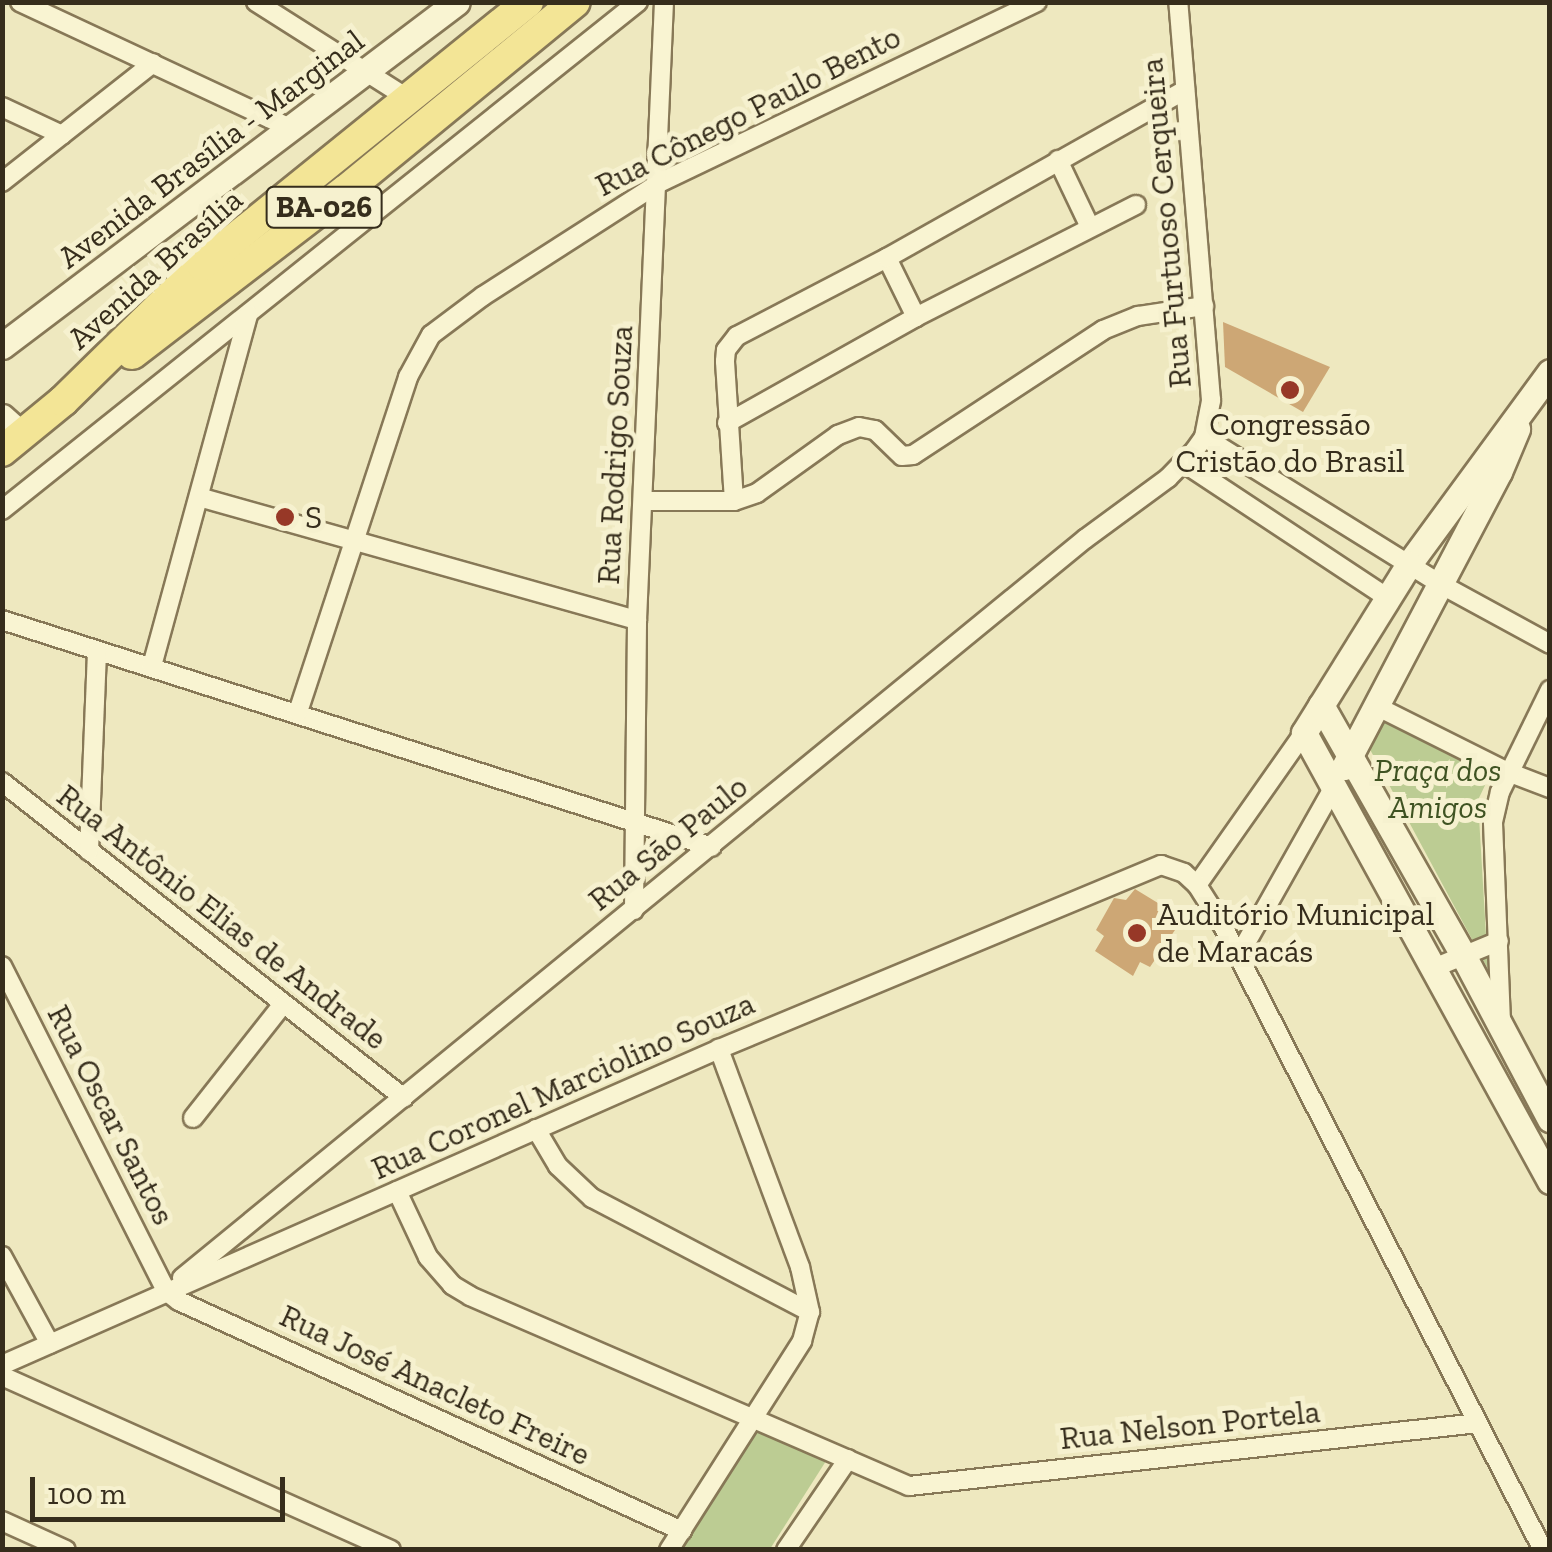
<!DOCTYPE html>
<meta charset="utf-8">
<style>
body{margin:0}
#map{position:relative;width:1552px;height:1552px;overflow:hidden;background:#eee8bf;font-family:"Zilla Slab",serif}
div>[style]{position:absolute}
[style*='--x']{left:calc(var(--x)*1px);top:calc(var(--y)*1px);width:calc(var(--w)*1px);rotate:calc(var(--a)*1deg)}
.green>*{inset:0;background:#bccc93}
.building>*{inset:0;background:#cda775}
.roads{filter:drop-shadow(2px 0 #877857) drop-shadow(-2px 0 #877857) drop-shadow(0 2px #877857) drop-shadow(0 -2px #877857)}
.street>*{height:18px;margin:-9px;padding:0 9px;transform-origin:9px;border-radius:9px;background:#f9f4d2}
.secondary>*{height:25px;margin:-12.5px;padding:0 12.5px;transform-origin:12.5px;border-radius:12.5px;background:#f9f4d2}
.primary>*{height:30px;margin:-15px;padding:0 15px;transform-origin:15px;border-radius:15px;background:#f3e596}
.dots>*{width:28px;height:28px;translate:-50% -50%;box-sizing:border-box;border:5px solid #f6f1cf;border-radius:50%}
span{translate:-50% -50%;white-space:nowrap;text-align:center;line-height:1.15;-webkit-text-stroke:10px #f6f1cf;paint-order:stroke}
.shield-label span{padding:2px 8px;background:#f6f1cf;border:2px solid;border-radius:8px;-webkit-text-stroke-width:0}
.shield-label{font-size:30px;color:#362d1c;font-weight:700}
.street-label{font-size:32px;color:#362d1c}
.poi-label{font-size:32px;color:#362d1c}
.left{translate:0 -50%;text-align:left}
.park-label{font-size:32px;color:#3f5322;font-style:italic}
.frame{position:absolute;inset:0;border:5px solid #362d1c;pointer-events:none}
.scale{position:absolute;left:30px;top:1477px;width:255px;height:45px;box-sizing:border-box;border:5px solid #362d1c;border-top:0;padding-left:12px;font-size:30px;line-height:35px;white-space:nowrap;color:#362d1c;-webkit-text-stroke:8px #f6f1cf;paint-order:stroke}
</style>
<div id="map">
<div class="green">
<i style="clip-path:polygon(1377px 711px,1486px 768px,1489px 777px,1478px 800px,1488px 969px,1366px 742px)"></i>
<i style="clip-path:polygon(758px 1430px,826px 1461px,770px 1549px,678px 1550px)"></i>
</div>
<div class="building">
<i style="clip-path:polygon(1223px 322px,1330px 367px,1303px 412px,1225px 367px)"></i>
<i style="clip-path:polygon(1135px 889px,1171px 911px,1164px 922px,1175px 930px,1150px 967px,1140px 962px,1133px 976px,1095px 951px,1104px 936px,1096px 930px,1114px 898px,1126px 900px)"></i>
</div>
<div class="roads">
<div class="street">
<i style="--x:20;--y:2;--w:300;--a:25"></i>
<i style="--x:256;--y:2;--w:181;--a:32.4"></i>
<i style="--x:2;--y:107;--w:66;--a:25"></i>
<i style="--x:1058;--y:160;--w:74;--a:64.5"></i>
<i style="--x:2;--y:182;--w:192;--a:-38.2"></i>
<i style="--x:887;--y:258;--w:66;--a:63.8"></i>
<i style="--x:727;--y:423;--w:217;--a:-29.3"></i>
<i style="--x:916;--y:317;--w:247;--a:-27"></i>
<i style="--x:1204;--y:437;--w:280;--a:31.9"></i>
<i style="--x:1442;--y:585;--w:123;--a:28.6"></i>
<i style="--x:1184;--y:463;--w:245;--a:33.5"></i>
<i style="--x:199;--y:497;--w:455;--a:15.7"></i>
<i style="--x:643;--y:501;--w:91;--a:0"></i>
<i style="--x:734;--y:501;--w:24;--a:-19"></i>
<i style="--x:757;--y:493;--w:100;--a:-35.6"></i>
<i style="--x:838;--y:435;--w:22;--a:-21"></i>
<i style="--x:859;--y:427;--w:16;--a:11"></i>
<i style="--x:875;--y:430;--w:37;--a:44"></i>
<i style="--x:902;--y:456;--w:11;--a:-5"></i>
<i style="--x:913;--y:455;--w:227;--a:-33.3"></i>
<i style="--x:1103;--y:330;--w:38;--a:-22"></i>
<i style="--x:1138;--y:316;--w:67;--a:-8.6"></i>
<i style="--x:734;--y:501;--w:140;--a:-93.7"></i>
<i style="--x:725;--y:361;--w:11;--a:-85"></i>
<i style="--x:726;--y:350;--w:18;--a:-52"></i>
<i style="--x:737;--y:336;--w:169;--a:-27.5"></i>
<i style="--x:887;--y:258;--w:342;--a:-29.4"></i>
<i style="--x:2;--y:510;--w:814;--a:-38.62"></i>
<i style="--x:2;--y:620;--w:745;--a:17.73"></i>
<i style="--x:152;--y:666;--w:365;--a:-74.7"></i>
<i style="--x:1376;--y:706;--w:148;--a:26.6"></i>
<i style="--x:1508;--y:772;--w:45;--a:20.9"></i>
<i style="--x:298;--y:712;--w:353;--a:-71.8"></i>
<i style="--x:408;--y:377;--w:48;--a:-61.3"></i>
<i style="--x:431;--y:335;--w:65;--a:-36.9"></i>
<i style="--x:483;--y:296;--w:209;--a:-32.7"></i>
<i style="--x:659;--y:183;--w:419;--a:-25.6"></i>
<i style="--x:2;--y:782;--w:511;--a:38.17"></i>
<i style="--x:89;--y:851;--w:199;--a:-87.7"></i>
<i style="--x:1197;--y:885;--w:186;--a:-54.9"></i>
<i style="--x:634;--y:910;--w:290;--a:-89.4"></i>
<i style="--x:637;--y:620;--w:619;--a:-87.5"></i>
<i style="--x:1238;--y:957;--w:197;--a:-60.6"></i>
<i style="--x:2;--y:966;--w:364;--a:63.2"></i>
<i style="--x:166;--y:1291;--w:16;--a:38"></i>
<i style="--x:179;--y:1301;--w:553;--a:24.57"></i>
<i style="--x:1436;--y:967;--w:68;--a:-22.4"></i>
<i style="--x:1501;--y:1022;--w:200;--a:-92.3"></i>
<i style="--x:1493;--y:822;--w:31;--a:-77"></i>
<i style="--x:1500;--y:792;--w:114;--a:-63.9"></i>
<i style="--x:193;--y:1118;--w:145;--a:-51.7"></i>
<i style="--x:536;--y:1129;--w:43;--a:59.3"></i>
<i style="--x:558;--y:1166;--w:47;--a:43.3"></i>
<i style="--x:592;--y:1198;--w:246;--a:27.6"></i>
<i style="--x:397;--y:1191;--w:73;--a:64.8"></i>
<i style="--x:428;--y:1257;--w:37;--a:49"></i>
<i style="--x:452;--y:1285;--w:21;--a:31"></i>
<i style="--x:470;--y:1296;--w:478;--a:23.4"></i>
<i style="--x:909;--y:1486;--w:572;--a:-6.32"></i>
<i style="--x:2;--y:1256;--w:100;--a:61.4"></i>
<i style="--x:182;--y:1278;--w:1167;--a:-39.3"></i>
<i style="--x:1085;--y:539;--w:103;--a:-36.3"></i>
<i style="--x:1168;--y:478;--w:39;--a:-46"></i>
<i style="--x:1195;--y:450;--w:16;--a:-55"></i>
<i style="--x:1204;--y:437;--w:38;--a:-79"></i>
<i style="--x:1211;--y:400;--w:399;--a:-94.7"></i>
<i style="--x:2;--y:1365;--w:784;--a:-23.78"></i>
<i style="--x:719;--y:1049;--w:479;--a:-22.6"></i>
<i style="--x:1161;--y:865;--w:24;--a:19"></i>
<i style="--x:1184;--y:873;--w:18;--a:43"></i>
<i style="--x:1197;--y:885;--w:49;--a:57.6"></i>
<i style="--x:1223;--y:926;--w:701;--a:62.85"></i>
<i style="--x:2;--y:1376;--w:426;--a:24.1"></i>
<i style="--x:2;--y:1521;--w:70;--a:24.4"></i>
<i style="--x:669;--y:1550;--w:248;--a:-57.5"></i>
<i style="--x:802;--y:1341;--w:30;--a:-75"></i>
<i style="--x:810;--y:1312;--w:46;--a:-102.5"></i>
<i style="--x:800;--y:1267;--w:233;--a:-110.4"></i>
<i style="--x:786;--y:1550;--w:110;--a:-55.7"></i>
</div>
<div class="secondary">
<i style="--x:2;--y:346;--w:570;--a:-37.09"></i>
<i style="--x:1550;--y:372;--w:238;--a:126.3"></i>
<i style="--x:1409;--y:564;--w:199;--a:121.9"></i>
<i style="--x:1304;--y:733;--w:511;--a:61.23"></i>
<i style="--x:2;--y:417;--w:27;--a:42"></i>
<i style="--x:1321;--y:705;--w:288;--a:60.4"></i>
<i style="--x:1463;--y:955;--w:186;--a:62.1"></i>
<i style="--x:1344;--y:767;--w:333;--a:-62.3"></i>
<i style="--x:1499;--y:472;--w:47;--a:-67.3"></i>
</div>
<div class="primary">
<i style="--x:132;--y:354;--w:270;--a:-37.5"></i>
<i style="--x:346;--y:190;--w:296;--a:-39.4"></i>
<i style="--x:2;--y:451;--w:79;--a:-39.3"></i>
<i style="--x:63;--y:401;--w:194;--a:-44.4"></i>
<i style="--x:202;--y:265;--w:419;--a:-38.9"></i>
</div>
</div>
<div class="dots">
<i style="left:1290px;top:390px;background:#973827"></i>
<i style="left:285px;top:517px;background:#973827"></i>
<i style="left:1137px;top:933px;background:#973827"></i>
</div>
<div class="shield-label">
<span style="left:324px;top:207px">BA-026</span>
</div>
<div class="street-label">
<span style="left:748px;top:111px;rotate:-27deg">Rua Cônego Paulo Bento</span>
<span style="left:211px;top:149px;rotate:-37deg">Avenida Brasília - Marginal</span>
<span style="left:1166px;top:223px;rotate:-95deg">Rua Furtuoso Cerqueira</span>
<span style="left:155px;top:269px;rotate:-42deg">Avenida Brasília</span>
<span style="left:615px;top:455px;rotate:-87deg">Rua Rodrigo Souza</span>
<span style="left:668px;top:843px;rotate:-39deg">Rua São Paulo</span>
<span style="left:222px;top:917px;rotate:38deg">Rua Antônio Elias de Andrade</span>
<span style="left:563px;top:1086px;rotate:-24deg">Rua Coronel Marciolino Souza</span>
<span style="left:111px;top:1115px;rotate:63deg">Rua Oscar Santos</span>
<span style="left:435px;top:1385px;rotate:25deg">Rua José Anacleto Freire</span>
<span style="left:1190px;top:1425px;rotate:-6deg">Rua Nelson Portela</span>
</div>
<div class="poi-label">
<span style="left:1290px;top:443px">Congressão<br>Cristão do Brasil</span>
<span class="left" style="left:305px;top:517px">S</span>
<span class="left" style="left:1157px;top:933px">Auditório Municipal<br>de Maracás</span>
</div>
<div class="park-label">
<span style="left:1438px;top:789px">Praça dos<br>Amigos</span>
</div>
<div class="frame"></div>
<div class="scale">100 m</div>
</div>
